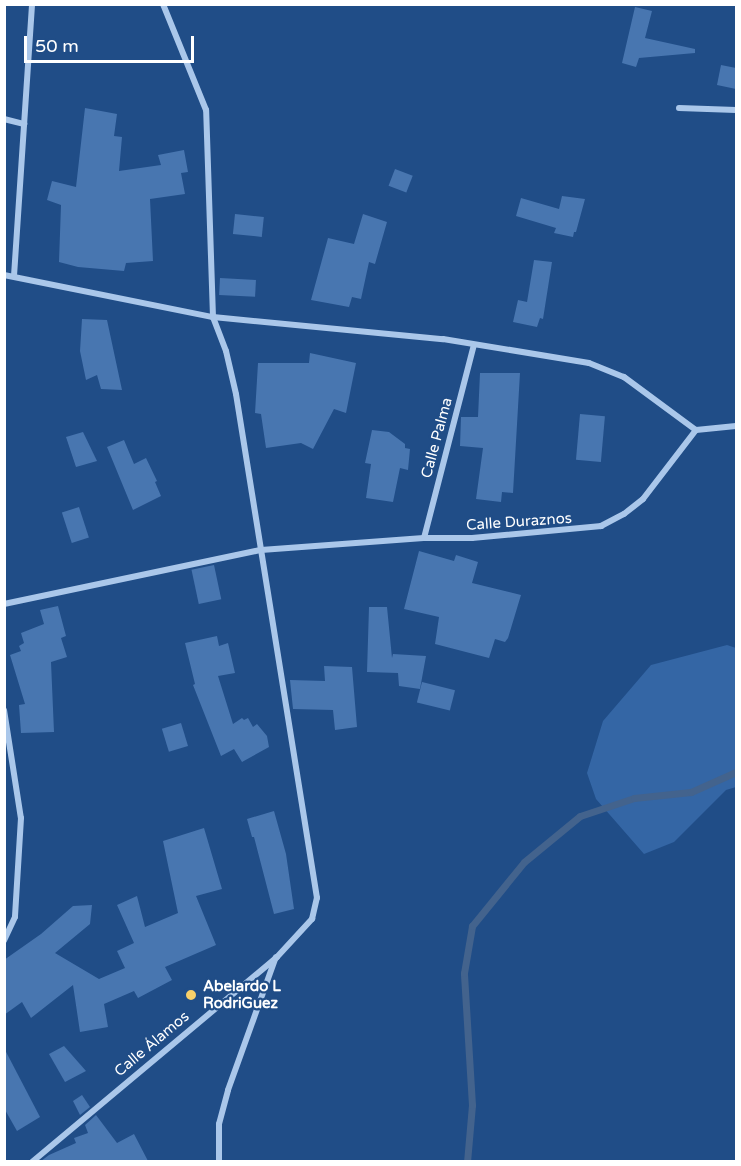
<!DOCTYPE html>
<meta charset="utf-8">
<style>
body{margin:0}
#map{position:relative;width:741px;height:1166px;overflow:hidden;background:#204d87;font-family:"Varela Round",sans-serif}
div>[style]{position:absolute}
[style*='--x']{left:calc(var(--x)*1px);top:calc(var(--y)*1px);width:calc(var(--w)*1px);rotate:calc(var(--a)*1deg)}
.green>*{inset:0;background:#3466a5}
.stream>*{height:7px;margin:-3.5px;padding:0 3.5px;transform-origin:3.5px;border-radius:3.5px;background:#43638d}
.building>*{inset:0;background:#4876b0;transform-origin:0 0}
.minor>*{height:6px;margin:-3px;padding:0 3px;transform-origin:3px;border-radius:3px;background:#aac7ea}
.dots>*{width:16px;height:16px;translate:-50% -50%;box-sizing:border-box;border:3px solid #204d87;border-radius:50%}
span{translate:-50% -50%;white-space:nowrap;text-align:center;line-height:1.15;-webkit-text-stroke:4.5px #204d87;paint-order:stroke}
.street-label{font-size:15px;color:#fff}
.poi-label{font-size:15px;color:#fff;font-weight:700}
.left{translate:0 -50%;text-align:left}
.frame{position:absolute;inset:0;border:6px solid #fff;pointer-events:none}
.scale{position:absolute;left:24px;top:36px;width:170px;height:27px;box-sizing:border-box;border:3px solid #fff;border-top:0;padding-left:8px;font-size:18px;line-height:21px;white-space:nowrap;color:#fff;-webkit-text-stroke:4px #204d87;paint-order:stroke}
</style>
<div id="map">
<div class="green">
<i style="clip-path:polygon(727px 645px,736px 648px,736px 787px,726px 790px,674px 842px,644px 854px,596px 799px,587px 773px,603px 721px,651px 665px)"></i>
</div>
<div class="stream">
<i style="--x:467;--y:1162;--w:57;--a:-85"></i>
<i style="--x:472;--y:1105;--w:132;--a:-93.5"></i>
<i style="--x:464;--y:973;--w:48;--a:-80.3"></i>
<i style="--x:472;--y:926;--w:82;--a:-50.9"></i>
<i style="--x:524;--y:862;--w:72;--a:-39.4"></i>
<i style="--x:580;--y:816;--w:57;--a:-18.4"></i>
<i style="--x:634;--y:798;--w:57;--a:-6"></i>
<i style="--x:691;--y:792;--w:49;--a:-24"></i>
</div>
<div class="building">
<i style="clip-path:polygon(635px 7px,652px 11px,645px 38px,695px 49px,695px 53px,639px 58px,636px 67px,622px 63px)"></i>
<i style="clip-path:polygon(721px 65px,736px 68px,736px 89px,717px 85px)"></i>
<i style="clip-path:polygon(85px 108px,117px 114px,114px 136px,122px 137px,119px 171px,161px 165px,158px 155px,184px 150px,188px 172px,181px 173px,185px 194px,150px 199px,153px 261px,126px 263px,124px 271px,78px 267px,59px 262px,61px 205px,47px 200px,52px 181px,76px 187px)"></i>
<i style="left:395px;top:169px;width:19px;height:18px;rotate:21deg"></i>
<i style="clip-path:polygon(562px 196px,585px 199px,576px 232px,574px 232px,573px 237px,554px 233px,556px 228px,516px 216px,521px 198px,559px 209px)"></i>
<i style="left:235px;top:214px;width:29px;height:20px;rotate:6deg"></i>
<i style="clip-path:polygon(363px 214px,387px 222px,375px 264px,369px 262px,361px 299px,352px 297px,349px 307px,311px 300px,328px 238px,354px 244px)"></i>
<i style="clip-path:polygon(534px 260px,552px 262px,543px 319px,540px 318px,537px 327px,513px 322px,518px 300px,527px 302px)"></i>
<i style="left:220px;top:278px;width:36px;height:17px;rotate:3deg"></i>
<i style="clip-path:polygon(82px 319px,107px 320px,122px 390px,101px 389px,97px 375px,86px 380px,80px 351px)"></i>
<i style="clip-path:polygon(310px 353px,356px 363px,346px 413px,334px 409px,313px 449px,301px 443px,266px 448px,261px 414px,255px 413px,258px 363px,309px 363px)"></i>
<i style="clip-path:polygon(480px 373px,520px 373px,513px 493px,502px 492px,501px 502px,476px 499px,483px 448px,460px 446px,461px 417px,478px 417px)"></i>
<i style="left:580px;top:414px;width:25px;height:46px;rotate:5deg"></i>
<i style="clip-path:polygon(372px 430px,389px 432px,405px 444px,405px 448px,410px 449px,408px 470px,400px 468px,393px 502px,366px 498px,371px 464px,365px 463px)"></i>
<i style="clip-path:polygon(83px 432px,97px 461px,76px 467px,66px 437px)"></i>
<i style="clip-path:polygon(124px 440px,134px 464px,146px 458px,157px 481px,155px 482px,161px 496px,133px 510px,107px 447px)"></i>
<i style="left:79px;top:507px;width:32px;height:18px;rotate:72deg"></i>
<i style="clip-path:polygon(419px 551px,454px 561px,456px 555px,478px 562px,472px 583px,521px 595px,508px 638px,505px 642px,495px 639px,489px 658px,435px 644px,439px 617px,404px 609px)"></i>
<i style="left:214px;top:565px;width:35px;height:23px;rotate:78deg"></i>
<i style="clip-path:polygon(58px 606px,66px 636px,61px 638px,67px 657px,51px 662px,54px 732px,21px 733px,19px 705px,25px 704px,10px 655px,21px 651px,19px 646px,24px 643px,21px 633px,44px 624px,40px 610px)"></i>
<i style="clip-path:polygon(369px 607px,387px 607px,392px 658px,393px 654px,426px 656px,420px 689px,399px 686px,398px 673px,367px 672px)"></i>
<i style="clip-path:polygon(217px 636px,219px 646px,228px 643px,235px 673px,218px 676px,233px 724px,242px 718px,244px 720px,248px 718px,253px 727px,257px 724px,267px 736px,269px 747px,242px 762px,234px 749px,221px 756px,193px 685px,195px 684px,185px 643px)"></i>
<i style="clip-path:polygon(324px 666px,352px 667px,357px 727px,335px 730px,333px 710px,293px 709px,290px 680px,325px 681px)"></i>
<i style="left:422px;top:682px;width:34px;height:21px;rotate:14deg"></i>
<i style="left:181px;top:723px;width:24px;height:20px;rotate:73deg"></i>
<i style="clip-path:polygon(274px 811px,286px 854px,294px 909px,274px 914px,254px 837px,252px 837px,247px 819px)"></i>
<i style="clip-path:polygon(204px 828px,222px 889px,196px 896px,216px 945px,165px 967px,172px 980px,138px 998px,134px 991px,104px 1004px,108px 1027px,80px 1032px,73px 985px,31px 1018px,22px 1002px,4px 1015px,4px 960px,41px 934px,73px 906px,92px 905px,90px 924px,55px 953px,99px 979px,125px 968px,117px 951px,134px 943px,117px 905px,137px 896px,145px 927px,178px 913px,163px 841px)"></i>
<i style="clip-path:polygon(64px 1046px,86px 1071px,65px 1082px,49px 1054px)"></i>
<i style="clip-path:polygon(4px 1048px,40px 1117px,17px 1131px,4px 1108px)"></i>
<i style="clip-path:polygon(82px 1095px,90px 1107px,80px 1115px,73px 1101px)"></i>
<i style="clip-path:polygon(96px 1115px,117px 1143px,134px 1134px,148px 1161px,41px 1161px,49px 1155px,76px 1143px,74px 1138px,88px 1133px,85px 1125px)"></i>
</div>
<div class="minor">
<i style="--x:679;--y:108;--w:57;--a:2"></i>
<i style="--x:4;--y:119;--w:21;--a:14"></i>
<i style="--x:4;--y:275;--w:213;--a:11.4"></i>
<i style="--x:213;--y:317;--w:231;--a:5.5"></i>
<i style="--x:443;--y:339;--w:148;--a:9.3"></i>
<i style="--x:589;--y:363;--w:38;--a:22"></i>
<i style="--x:624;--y:377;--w:89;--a:36.4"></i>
<i style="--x:14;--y:276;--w:273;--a:-86.2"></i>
<i style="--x:424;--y:538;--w:199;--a:-75.5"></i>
<i style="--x:4;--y:604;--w:263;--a:-11.9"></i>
<i style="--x:261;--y:550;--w:163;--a:-4.2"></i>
<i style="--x:424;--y:538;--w:48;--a:0"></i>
<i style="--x:472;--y:538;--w:130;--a:-5.3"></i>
<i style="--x:601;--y:526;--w:26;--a:-28"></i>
<i style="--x:624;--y:514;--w:24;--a:-38"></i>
<i style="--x:643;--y:499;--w:87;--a:-52.5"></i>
<i style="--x:696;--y:430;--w:40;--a:-5.7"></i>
<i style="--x:4;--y:710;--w:109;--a:81.1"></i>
<i style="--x:21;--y:818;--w:99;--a:93.5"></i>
<i style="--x:15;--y:917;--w:26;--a:115"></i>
<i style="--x:32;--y:1162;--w:319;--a:-39.9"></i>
<i style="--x:277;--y:957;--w:52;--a:-47.4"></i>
<i style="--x:312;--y:919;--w:22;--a:-77"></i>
<i style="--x:317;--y:898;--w:510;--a:-99.13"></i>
<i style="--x:236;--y:394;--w:44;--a:-103.1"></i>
<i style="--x:226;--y:351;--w:36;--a:-111"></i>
<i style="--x:213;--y:317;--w:207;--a:-91.9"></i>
<i style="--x:206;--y:110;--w:114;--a:-112.1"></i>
<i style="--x:219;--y:1162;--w:38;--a:-90"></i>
<i style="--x:219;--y:1124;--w:35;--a:-75"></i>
<i style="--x:228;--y:1090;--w:141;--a:-70.2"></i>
</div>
<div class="dots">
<i style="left:191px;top:995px;background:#f8d06a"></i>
</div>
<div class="street-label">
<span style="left:437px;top:438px;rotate:-75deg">Calle Palma</span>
<span style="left:519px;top:522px;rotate:-4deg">Calle Duraznos</span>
<span style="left:152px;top:1044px;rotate:-40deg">Calle Álamos</span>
</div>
<div class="poi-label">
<span class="left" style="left:203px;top:995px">Abelardo L<br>RodriGuez</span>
</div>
<div class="frame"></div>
<div class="scale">50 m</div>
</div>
